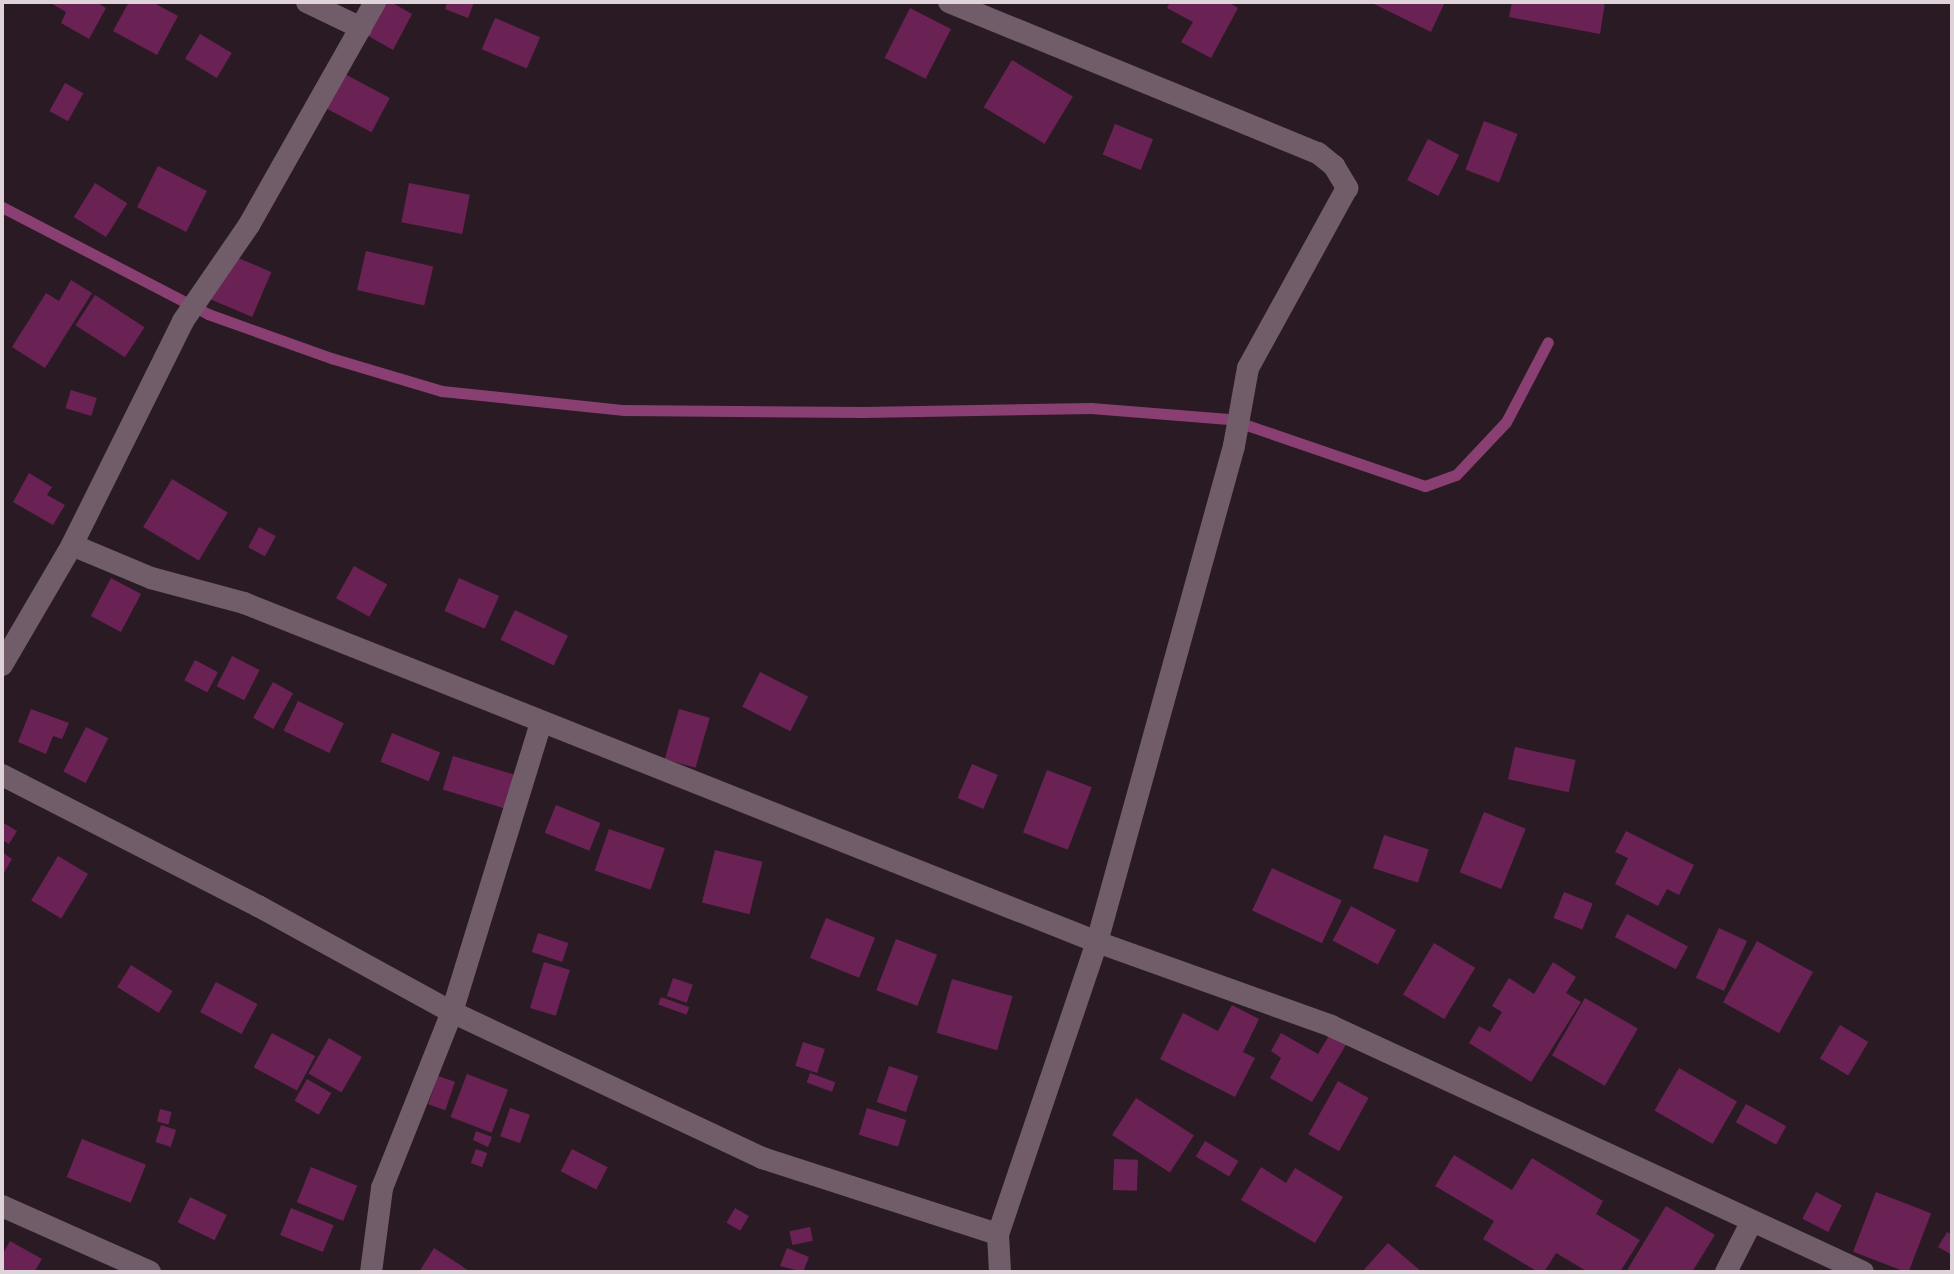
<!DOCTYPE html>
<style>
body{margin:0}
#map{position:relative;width:1954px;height:1274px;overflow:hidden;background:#2a1a24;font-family:"DejaVu Sans",sans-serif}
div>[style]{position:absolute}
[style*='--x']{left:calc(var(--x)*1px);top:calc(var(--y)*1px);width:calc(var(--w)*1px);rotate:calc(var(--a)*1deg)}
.stream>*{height:11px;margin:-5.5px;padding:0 5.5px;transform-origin:5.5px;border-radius:5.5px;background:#8a3f72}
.building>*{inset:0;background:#6a2255;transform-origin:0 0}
.minor>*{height:22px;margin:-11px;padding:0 11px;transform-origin:11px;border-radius:11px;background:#715d69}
span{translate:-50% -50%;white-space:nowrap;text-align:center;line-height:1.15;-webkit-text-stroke:8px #20111a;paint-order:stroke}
.frame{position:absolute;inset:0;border:4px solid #dfd3da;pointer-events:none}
</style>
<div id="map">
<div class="stream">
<i style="--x:2;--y:207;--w:232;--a:27.4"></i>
<i style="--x:208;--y:314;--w:131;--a:19.7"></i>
<i style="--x:331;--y:358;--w:116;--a:16.6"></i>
<i style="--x:442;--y:391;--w:183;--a:6"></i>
<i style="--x:624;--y:410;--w:239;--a:0.5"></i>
<i style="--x:863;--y:412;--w:228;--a:-1"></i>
<i style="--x:1091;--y:408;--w:138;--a:4.6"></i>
<i style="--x:1229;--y:419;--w:207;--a:18.9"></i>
<i style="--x:1425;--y:486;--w:33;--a:-20"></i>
<i style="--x:1456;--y:475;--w:73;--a:-46.7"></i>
<i style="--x:1506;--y:422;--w:90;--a:-62.3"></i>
</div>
<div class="building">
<i style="clip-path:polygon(49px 2px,96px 2px,106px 8px,89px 39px,61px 23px,66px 12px)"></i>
<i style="clip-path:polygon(129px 2px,152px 2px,178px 16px,157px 55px,113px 31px)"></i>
<i style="clip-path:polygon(380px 2px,391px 2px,412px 14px,393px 50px,363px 33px)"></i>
<i style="clip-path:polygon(447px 2px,474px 2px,468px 18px,445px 9px)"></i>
<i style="clip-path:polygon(1170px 2px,1228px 2px,1238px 8px,1211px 58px,1181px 42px,1193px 22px,1167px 8px)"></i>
<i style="clip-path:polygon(1370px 2px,1440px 2px,1444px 4px,1431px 32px)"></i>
<i style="clip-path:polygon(1512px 2px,1605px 2px,1600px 34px,1509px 17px)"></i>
<i style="left:910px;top:8px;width:46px;height:56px;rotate:27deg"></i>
<i style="left:495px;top:18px;width:49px;height:34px;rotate:23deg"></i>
<i style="left:200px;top:34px;width:37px;height:29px;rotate:31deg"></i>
<i style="left:1012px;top:60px;width:71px;height:55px;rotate:31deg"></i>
<i style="left:343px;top:73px;width:53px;height:39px;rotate:28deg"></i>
<i style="left:65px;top:83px;width:21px;height:32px;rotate:29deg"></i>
<i style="left:1484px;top:121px;width:36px;height:52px;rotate:21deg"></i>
<i style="left:1115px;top:124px;width:41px;height:33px;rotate:22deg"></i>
<i style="left:1428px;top:139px;width:35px;height:46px;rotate:27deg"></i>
<i style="left:158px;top:166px;width:55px;height:46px;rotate:27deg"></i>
<i style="left:95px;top:183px;width:38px;height:40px;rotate:32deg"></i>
<i style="left:409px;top:183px;width:62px;height:40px;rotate:11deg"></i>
<i style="left:366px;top:251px;width:69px;height:40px;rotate:13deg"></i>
<i style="left:229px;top:254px;width:46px;height:49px;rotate:23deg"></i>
<i style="clip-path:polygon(71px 280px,92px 293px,45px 368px,12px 347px,46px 293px,59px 301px)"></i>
<i style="left:95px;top:295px;width:59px;height:36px;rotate:33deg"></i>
<i style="left:71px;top:390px;width:27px;height:19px;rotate:17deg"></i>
<i style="clip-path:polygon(29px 473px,52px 487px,47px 495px,65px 505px,53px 525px,13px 502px)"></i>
<i style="left:172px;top:479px;width:65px;height:56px;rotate:31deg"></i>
<i style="left:259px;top:527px;width:19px;height:23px;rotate:28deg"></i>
<i style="left:354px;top:566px;width:38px;height:37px;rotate:29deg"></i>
<i style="left:111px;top:578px;width:34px;height:43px;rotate:28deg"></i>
<i style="left:459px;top:578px;width:44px;height:36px;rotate:24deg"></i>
<i style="left:515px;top:610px;width:59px;height:33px;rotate:26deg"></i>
<i style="left:232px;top:656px;width:31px;height:34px;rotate:27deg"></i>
<i style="left:195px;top:660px;width:26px;height:23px;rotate:28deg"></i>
<i style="left:760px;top:672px;width:54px;height:39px;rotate:27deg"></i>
<i style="left:273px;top:682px;width:23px;height:41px;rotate:29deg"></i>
<i style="left:298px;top:701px;width:51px;height:33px;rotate:26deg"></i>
<i style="clip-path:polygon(31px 709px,69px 723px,62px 739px,53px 736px,46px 754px,18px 742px)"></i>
<i style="left:679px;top:709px;width:32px;height:52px;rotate:16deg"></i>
<i style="left:86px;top:727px;width:25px;height:50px;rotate:27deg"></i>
<i style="left:392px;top:733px;width:52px;height:31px;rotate:22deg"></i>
<i style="left:1515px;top:747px;width:62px;height:33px;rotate:12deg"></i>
<i style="left:453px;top:756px;width:64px;height:35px;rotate:17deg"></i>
<i style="left:972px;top:764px;width:28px;height:37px;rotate:23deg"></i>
<i style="left:1047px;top:770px;width:48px;height:67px;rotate:21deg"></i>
<i style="left:556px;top:805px;width:48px;height:30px;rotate:22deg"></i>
<i style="left:1484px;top:812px;width:45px;height:65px;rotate:22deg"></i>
<i style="clip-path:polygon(2px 822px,17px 831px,9px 844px,2px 840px)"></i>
<i style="left:609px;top:829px;width:59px;height:44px;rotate:19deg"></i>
<i style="clip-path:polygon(1626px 831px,1694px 865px,1679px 895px,1667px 889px,1658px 906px,1615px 884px,1628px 858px,1615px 852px)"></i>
<i style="left:1384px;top:835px;width:47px;height:35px;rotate:18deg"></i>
<i style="left:715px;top:850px;width:49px;height:54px;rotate:14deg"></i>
<i style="clip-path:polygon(2px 852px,12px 859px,2px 876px)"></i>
<i style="left:58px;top:856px;width:35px;height:52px;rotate:31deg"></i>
<i style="left:1272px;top:868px;width:77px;height:47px;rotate:25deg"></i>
<i style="left:1564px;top:892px;width:31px;height:28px;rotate:22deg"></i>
<i style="left:1351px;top:906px;width:51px;height:39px;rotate:28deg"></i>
<i style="left:1627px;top:914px;width:69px;height:26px;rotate:28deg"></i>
<i style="left:826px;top:918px;width:53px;height:43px;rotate:22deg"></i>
<i style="left:1719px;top:928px;width:31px;height:55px;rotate:25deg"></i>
<i style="left:538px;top:933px;width:32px;height:20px;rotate:18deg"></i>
<i style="left:896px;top:939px;width:44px;height:55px;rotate:21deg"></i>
<i style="left:1757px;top:941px;width:64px;height:70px;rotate:29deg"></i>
<i style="left:1434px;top:943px;width:48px;height:60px;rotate:31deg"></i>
<i style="left:544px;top:962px;width:27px;height:48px;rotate:17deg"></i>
<i style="clip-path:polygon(1553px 962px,1576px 977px,1566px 993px,1581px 1002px,1531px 1082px,1469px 1043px,1479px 1026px,1490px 1032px,1502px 1012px,1492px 1006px,1509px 978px,1534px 994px)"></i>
<i style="left:131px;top:965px;width:49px;height:26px;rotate:32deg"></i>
<i style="left:673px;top:978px;width:21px;height:19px;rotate:19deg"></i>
<i style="left:952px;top:979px;width:63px;height:56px;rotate:16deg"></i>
<i style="left:216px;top:982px;width:47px;height:34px;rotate:28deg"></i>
<i style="left:661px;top:997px;width:30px;height:8px;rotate:20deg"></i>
<i style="left:1585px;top:998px;width:61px;height:66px;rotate:30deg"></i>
<i style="clip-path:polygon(1232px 1005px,1259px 1019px,1243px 1052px,1255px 1058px,1235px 1097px,1160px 1059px,1183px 1013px,1218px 1031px)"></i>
<i style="left:1840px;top:1025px;width:33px;height:39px;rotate:31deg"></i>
<i style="left:272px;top:1033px;width:49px;height:39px;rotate:28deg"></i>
<i style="clip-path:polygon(1281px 1033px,1318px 1054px,1330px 1034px,1347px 1043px,1312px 1102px,1270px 1078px,1281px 1058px,1271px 1051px)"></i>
<i style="left:329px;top:1038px;width:38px;height:41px;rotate:30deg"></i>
<i style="left:803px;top:1042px;width:23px;height:25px;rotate:18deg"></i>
<i style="left:889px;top:1066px;width:31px;height:38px;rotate:19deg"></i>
<i style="left:1679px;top:1068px;width:67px;height:49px;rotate:30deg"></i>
<i style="left:810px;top:1073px;width:27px;height:10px;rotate:20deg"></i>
<i style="left:467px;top:1074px;width:44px;height:46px;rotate:21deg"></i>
<i style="left:438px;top:1076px;width:18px;height:30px;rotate:19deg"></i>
<i style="left:307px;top:1079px;width:28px;height:25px;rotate:30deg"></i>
<i style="left:1338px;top:1081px;width:35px;height:61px;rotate:29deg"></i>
<i style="left:1136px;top:1098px;width:69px;height:44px;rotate:33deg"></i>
<i style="left:1746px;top:1104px;width:46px;height:21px;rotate:29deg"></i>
<i style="left:510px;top:1108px;width:21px;height:30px;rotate:19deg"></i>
<i style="left:867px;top:1108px;width:41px;height:28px;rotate:17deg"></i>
<i style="left:160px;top:1109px;width:12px;height:13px;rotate:14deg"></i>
<i style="left:161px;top:1125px;width:16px;height:18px;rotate:18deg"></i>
<i style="clip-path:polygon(476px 1131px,492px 1137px,488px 1147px,473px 1140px)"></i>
<i style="left:82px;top:1139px;width:69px;height:41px;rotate:22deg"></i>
<i style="left:1205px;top:1141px;width:39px;height:18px;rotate:31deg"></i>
<i style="left:476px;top:1149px;width:12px;height:15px;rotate:20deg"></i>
<i style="left:572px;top:1149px;width:40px;height:25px;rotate:27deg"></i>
<i style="clip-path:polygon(1454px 1155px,1512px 1190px,1532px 1158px,1603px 1201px,1596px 1214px,1640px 1240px,1620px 1272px,1588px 1272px,1556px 1253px,1544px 1272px,1538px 1272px,1483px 1239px,1494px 1221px,1435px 1186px)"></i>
<i style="left:1114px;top:1159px;width:24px;height:31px;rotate:2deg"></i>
<i style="left:311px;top:1167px;width:50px;height:38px;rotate:22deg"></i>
<i style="clip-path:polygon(1261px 1167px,1286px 1183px,1295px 1168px,1343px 1197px,1315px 1243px,1241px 1200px)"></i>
<i style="left:1816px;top:1192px;width:29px;height:30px;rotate:27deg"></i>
<i style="left:1876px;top:1192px;width:59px;height:64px;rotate:21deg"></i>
<i style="left:190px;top:1197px;width:41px;height:28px;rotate:26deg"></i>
<i style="clip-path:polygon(1666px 1206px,1715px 1235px,1692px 1272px,1626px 1272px)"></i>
<i style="left:291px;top:1208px;width:46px;height:29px;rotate:22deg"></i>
<i style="left:735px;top:1208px;width:16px;height:17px;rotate:30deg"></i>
<i style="left:810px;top:1227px;width:14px;height:21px;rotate:78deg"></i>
<i style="clip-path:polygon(1947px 1232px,1952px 1235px,1952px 1255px,1938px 1247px)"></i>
<i style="clip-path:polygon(10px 1241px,42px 1259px,34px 1272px,2px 1272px,2px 1255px)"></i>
<i style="clip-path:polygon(1388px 1243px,1422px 1272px,1362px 1272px)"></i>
<i style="clip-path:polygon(434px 1248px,471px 1272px,419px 1272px)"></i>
<i style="clip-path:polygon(787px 1248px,809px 1257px,803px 1272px,780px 1266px)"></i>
</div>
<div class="minor">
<i style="--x:307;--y:2;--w:60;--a:25.7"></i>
<i style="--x:949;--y:2;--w:399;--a:22.3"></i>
<i style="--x:1318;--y:153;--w:21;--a:39"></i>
<i style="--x:1334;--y:166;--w:26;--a:59"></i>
<i style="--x:1347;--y:188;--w:205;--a:118.8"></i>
<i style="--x:1248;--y:368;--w:79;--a:100.2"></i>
<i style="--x:1234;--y:446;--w:515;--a:105.44"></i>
<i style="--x:1097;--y:942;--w:308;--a:108.7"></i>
<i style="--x:998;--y:1234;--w:38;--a:87"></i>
<i style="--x:72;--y:545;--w:86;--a:22.7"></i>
<i style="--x:151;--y:578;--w:96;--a:15"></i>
<i style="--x:244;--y:603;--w:918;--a:21.67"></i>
<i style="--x:1097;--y:942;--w:249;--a:19.7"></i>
<i style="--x:1331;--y:1026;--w:586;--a:24.82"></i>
<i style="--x:2;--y:665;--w:139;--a:-59.7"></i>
<i style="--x:72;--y:545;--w:250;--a:-63.6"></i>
<i style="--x:183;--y:321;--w:116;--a:-55.5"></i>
<i style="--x:249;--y:225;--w:256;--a:-60.5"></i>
<i style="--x:2;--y:775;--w:288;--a:27.1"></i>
<i style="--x:258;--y:906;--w:221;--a:28.7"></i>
<i style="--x:452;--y:1012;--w:343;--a:25.2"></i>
<i style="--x:762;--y:1158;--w:248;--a:17.9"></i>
<i style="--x:2;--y:1206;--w:162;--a:24"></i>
<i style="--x:371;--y:1272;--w:85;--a:-82.5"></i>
<i style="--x:382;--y:1188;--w:189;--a:-68.3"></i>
<i style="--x:452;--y:1012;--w:303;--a:-72.9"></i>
<i style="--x:1726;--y:1272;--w:55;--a:-63"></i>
</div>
<div class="frame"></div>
</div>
